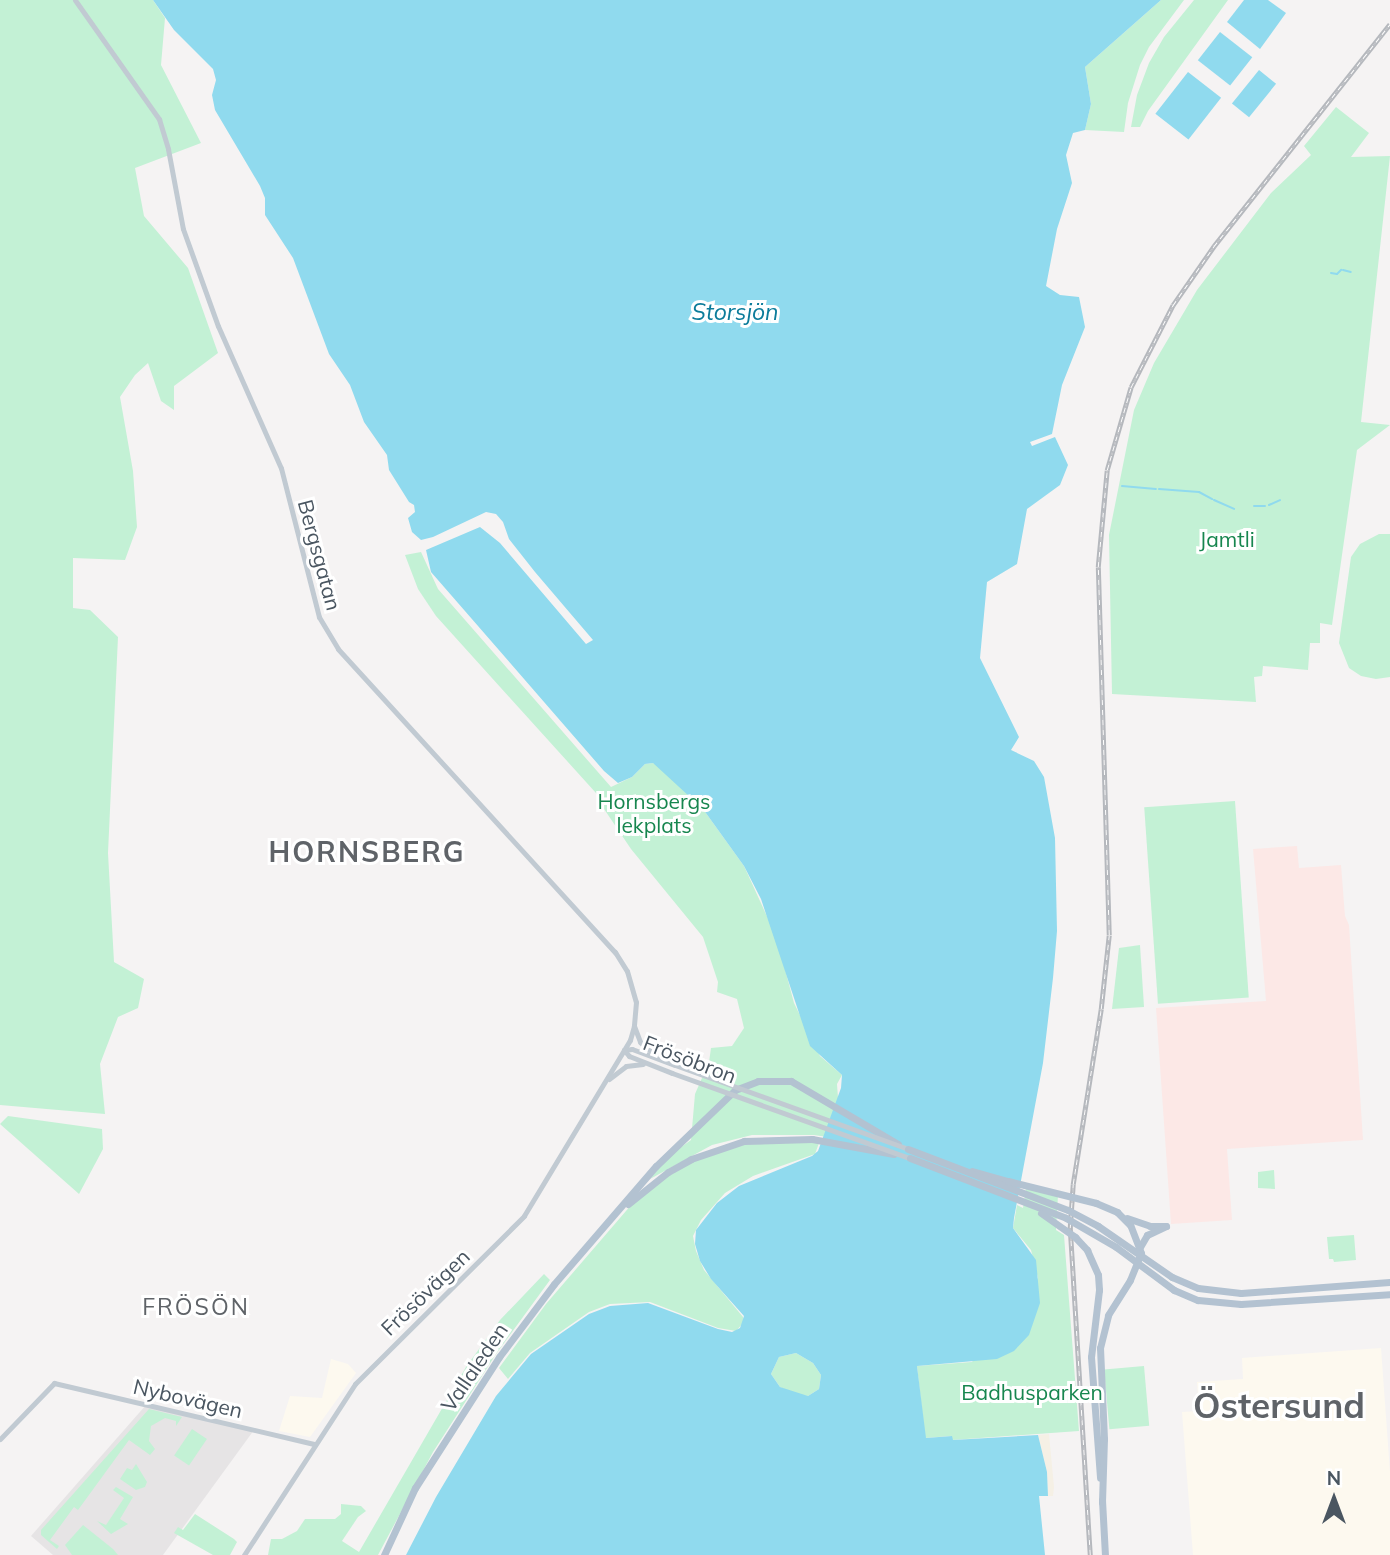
<!DOCTYPE html>
<meta charset="utf-8">
<style>
body{margin:0}
#map{position:relative;width:1390px;height:1555px;overflow:hidden;background:#f5f3f3;font-family:Mulish,sans-serif}
div>[style]{position:absolute}
[style*='--x']{left:calc(var(--x)*1px);top:calc(var(--y)*1px);width:calc(var(--w)*1px);rotate:calc(var(--a)*1deg)}
.commercial>*{inset:0;background:#fdf9ef}
.education>*{inset:0;background:#e6e4e5}
.medical>*{inset:0;background:#fce8e6}
.green>*{inset:0;background:#c3f1d5;transform-origin:0 0}
.sand>*{inset:0;background:#f5f0e5}
.water>*{inset:0;background:#90daee;transform-origin:0 0}
.stream>*{height:2px;margin:-1px;padding:0 1px;transform-origin:1px;border-radius:1px;background:#90daee}
.minor>*{height:5px;margin:-2.5px;padding:0 2.5px;transform-origin:2.5px;border-radius:2.5px;background:#c1cad2}
.major>*{height:7px;margin:-3.5px;padding:0 3.5px;transform-origin:3.5px;border-radius:3.5px;background:#b3c2d1}
.rail>*{height:4.5px;margin-top:-2.25px;transform-origin:0;background:repeating-linear-gradient(90deg,#fff 0 5px,#b5b8bd 0 10px);box-sizing:border-box;border-block:2px solid #b5b8bd}
.minor-bridge>*{height:5px;margin:-2.5px;padding:0 2.5px;transform-origin:2.5px;border-radius:2.5px;background:#c1cad2}
.major-bridge>*{height:7px;margin:-3.5px;padding:0 3.5px;transform-origin:3.5px;border-radius:3.5px;background:#b3c2d1}
span{translate:-50% -50%;white-space:nowrap;text-align:center;line-height:1.15;-webkit-text-stroke:6px #fff;paint-order:stroke}
.park-label{font-size:21px;color:#17864f}
.street-label{font-size:21px;color:#4a5661}
.water-label{font-size:23px;color:#0c7c9b;font-style:italic}
.neighbourhood-label{font-size:23px;color:#5f6368;letter-spacing:2px}
.district-label{font-size:28px;color:#5f6368;font-weight:700;letter-spacing:2px}
.town-label{font-size:35px;color:#5f6368;font-weight:700}
.north{position:absolute;left:1299px;top:1464px;width:70px;height:70px;-webkit-text-stroke:5px #fff;paint-order:stroke;rotate:0deg;font-size:19px;font-weight:700;line-height:28px;text-align:center;color:#4a5661}
.north::after{content:'';display:block;margin:auto;width:24px;height:32px;background:#4a5661;clip-path:polygon(50% 0,100% 100%,50% 72%,0 100%)}
</style>
<div id="map">
<div class="commercial">
<i style="clip-path:polygon(1381px 1348px,1390px 1472px,1390px 1555px,1193px 1555px,1182px 1412px,1199px 1411px,1197px 1382px,1243px 1379px,1242px 1358px)"></i>
<i style="clip-path:polygon(331px 1359px,348px 1364px,356px 1373px,310px 1437px,279px 1431px,290px 1396px,322px 1398px)"></i>
</div>
<div class="education">
<i style="clip-path:polygon(146px 1405px,254px 1430px,163px 1555px,53px 1555px,31px 1536px)"></i>
</div>
<div class="medical">
<i style="clip-path:polygon(1297px 846px,1299px 868px,1341px 865px,1345px 916px,1349px 925px,1363px 1140px,1227px 1149px,1232px 1220px,1171px 1224px,1156px 1008px,1266px 1001px,1253px 849px)"></i>
</div>
<div class="green">
<i style="clip-path:polygon(0 0,153px 0,165px 18px,161px 65px,201px 143px,135px 168px,144px 216px,188px 268px,218px 353px,174px 386px,174px 410px,161px 401px,148px 363px,135px 375px,120px 397px,133px 471px,137px 527px,125px 560px,73px 558px,73px 608px,90px 610px,118px 637px,108px 853px,114px 962px,144px 979px,138px 1008px,118px 1017px,100px 1064px,105px 1114px,0 1105px)"></i>
<i style="clip-path:polygon(1161px 0,1184px 0,1149px 47px,1140px 65px,1128px 103px,1124px 132px,1085px 130px,1091px 104px,1085px 67px)"></i>
<i style="clip-path:polygon(1194px 0,1228px 0,1148px 111px,1140px 127px,1131px 127px,1137px 95px,1149px 63px,1164px 37px)"></i>
<i style="clip-path:polygon(1336px 107px,1369px 133px,1351px 157px,1390px 156px,1361px 422px,1390px 425px,1357px 450px,1332px 625px,1320px 623px,1320px 643px,1310px 643px,1308px 670px,1263px 666px,1262px 676px,1254px 677px,1256px 702px,1112px 694px,1109px 535px,1134px 410px,1154px 363px,1197px 290px,1271px 193px,1311px 155px,1304px 146px)"></i>
<i style="clip-path:polygon(1379px 534px,1390px 534px,1390px 677px,1376px 679px,1361px 676px,1349px 668px,1339px 643px,1351px 557px,1360px 544px)"></i>
<i style="clip-path:polygon(421px 552px,438px 589px,611px 787px,632px 777px,645px 764px,653px 763px,661px 767px,703px 809px,744px 866px,776px 936px,794px 1003px,820px 1056px,842px 1075px,837px 1084px,841px 1139px,814px 1135px,752px 1135px,712px 1145px,650px 1179px,670px 1155px,691px 1140px,695px 1094px,709px 1062px,711px 1048px,732px 1046px,744px 1028px,737px 999px,717px 992px,718px 982px,703px 937px,631px 849px,602px 806px,605px 803px,436px 616px,418px 589px,405px 555px)"></i>
<i style="left:1235px;top:801px;width:197px;height:91px;rotate:86deg"></i>
<i style="clip-path:polygon(1140px 945px,1144px 1007px,1112px 1009px,1119px 948px)"></i>
<i style="clip-path:polygon(8px 1116px,102px 1129px,103px 1149px,79px 1194px,0 1124px)"></i>
<i style="clip-path:polygon(764px 1142px,819px 1143px,815px 1154px,753px 1176px,725px 1193px,701px 1220px,693px 1236px,696px 1251px,704px 1270px,743px 1317px,744px 1322px,736px 1331px,718px 1328px,650px 1302px,610px 1304px,589px 1312px,530px 1353px,508px 1379px,499px 1368px,546px 1304px,632px 1204px,665px 1178px,694px 1161px,736px 1146px)"></i>
<i style="clip-path:polygon(1274px 1170px,1275px 1189px,1258px 1188px,1258px 1172px)"></i>
<i style="clip-path:polygon(1026px 1188px,1058px 1195px,1056px 1230px,1064px 1235px,1079px 1431px,952px 1440px,951px 1436px,925px 1438px,917px 1366px,972px 1362px,1038px 1278px,1031px 1250px,1013px 1228px,1017px 1205px,1023px 1208px)"></i>
<i style="clip-path:polygon(1354px 1235px,1356px 1260px,1334px 1262px,1333px 1259px,1329px 1259px,1327px 1237px)"></i>
<i style="clip-path:polygon(544px 1274px,550px 1280px,496px 1354px,433px 1452px,378px 1555px,268px 1555px,271px 1539px,282px 1539px,297px 1531px,305px 1519px,335px 1519px,341px 1514px,341px 1504px,361px 1506px,366px 1511px,358px 1517px,342px 1541px,359px 1552px,466px 1367px,500px 1320px)"></i>
<i style="clip-path:polygon(796px 1353px,813px 1363px,821px 1375px,819px 1389px,808px 1396px,795px 1395px,780px 1387px,771px 1374px,779px 1357px)"></i>
<i style="left:1144px;top:1366px;width:60px;height:40px;rotate:85deg"></i>
<i style="clip-path:polygon(149px 1409px,182px 1417px,176px 1426px,176px 1421px,165px 1418px,151px 1426px,149px 1441px,155px 1449px,150px 1455px,129px 1440px,78px 1510px,74px 1507px,50px 1540px,59px 1546px,57px 1549px,41px 1535px,41px 1530px)"></i>
<i style="left:192px;top:1429px;width:18px;height:32px;rotate:34deg"></i>
<i style="clip-path:polygon(136px 1464px,147px 1482px,145px 1487px,136px 1490px,120px 1479px,127px 1468px,132px 1470px)"></i>
<i style="clip-path:polygon(116px 1487px,133px 1497px,120px 1519px,128px 1524px,111px 1534px,97px 1521px,106px 1525px,124px 1498px,113px 1490px)"></i>
<i style="clip-path:polygon(195px 1514px,234px 1539px,237px 1542px,230px 1555px,213px 1555px,174px 1533px,178px 1527px,183px 1530px)"></i>
<i style="clip-path:polygon(83px 1525px,113px 1549px,118px 1555px,72px 1555px,65px 1545px)"></i>
</div>
<div class="sand">
<i style="clip-path:polygon(1049px 1434px,1054px 1487px,1053px 1496px,1048px 1496px,1047px 1472px,1038px 1435px)"></i>
</div>
<div class="water">
<i style="clip-path:polygon(evenodd,153px 0,1161px 0,1085px 67px,1091px 104px,1085px 130px,1073px 133px,1066px 155px,1072px 183px,1057px 229px,1046px 286px,1060px 295px,1079px 297px,1085px 327px,1062px 385px,1052px 434px,1030px 442px,1032px 446px,1055px 437px,1068px 465px,1060px 485px,1027px 509px,1017px 564px,987px 582px,980px 658px,1019px 737px,1011px 750px,1034px 761px,1044px 777px,1055px 838px,1057px 931px,1053px 978px,1043px 1063px,1014px 1218px,1013px 1228px,1036px 1260px,1040px 1303px,1029px 1335px,1014px 1351px,997px 1359px,917px 1366px,926px 1438px,952px 1436px,953px 1440px,1038px 1435px,1047px 1472px,1048px 1496px,1039px 1496px,1045px 1555px,406px 1555px,436px 1497px,496px 1396px,531px 1354px,589px 1314px,610px 1306px,648px 1303px,718px 1329px,732px 1332px,740px 1328px,744px 1316px,711px 1279px,700px 1261px,695px 1244px,696px 1230px,717px 1203px,739px 1186px,812px 1156px,818px 1151px,841px 1088px,842px 1075px,810px 1046px,761px 899px,744px 866px,703px 809px,653px 763px,645px 764px,632px 777px,618px 783px,604px 771px,431px 572px,426px 550px,480px 527px,500px 543px,586px 644px,593px 640px,535px 572px,509px 539px,503px 522px,496px 514px,486px 512px,433px 537px,421px 540px,412px 532px,408px 518px,415px 512px,414px 505px,409px 502px,389px 470px,387px 455px,364px 422px,350px 385px,329px 354px,293px 258px,265px 215px,265px 198px,260px 186px,215px 110px,212px 95px,216px 80px,213px 69px,174px 30px,153px 0,796px 1353px,813px 1363px,821px 1375px,819px 1389px,808px 1396px,780px 1387px,771px 1374px,779px 1357px,796px 1353px)"></i>
<i style="clip-path:polygon(1244px 0,1268px 0,1286px 13px,1260px 49px,1227px 22px)"></i>
<i style="left:1220px;top:32px;width:41px;height:36px;rotate:38deg"></i>
<i style="left:1259px;top:70px;width:22px;height:43px;rotate:39deg"></i>
<i style="left:1188px;top:72px;width:42px;height:53px;rotate:38deg"></i>
</div>
<div class="stream">
<i style="--x:1343;--y:270;--w:8;--a:14"></i>
<i style="--x:1331;--y:273;--w:6;--a:9"></i>
<i style="--x:1337;--y:274;--w:6;--a:-45"></i>
<i style="--x:1122;--y:486;--w:34;--a:5"></i>
<i style="--x:1159;--y:489;--w:40;--a:4.3"></i>
<i style="--x:1199;--y:492;--w:15;--a:28"></i>
<i style="--x:1214;--y:500;--w:22;--a:24"></i>
<i style="--x:1269;--y:505;--w:12;--a:-24"></i>
<i style="--x:1254;--y:506;--w:11;--a:0"></i>
</div>
<div class="minor">
<i style="--x:75;--y:0;--w:146;--a:54.8"></i>
<i style="--x:159;--y:119;--w:31;--a:73"></i>
<i style="--x:168;--y:149;--w:81;--a:79.4"></i>
<i style="--x:183;--y:229;--w:103;--a:70.2"></i>
<i style="--x:218;--y:326;--w:155;--a:66.1"></i>
<i style="--x:281;--y:468;--w:154;--a:75.7"></i>
<i style="--x:319;--y:617;--w:37;--a:59"></i>
<i style="--x:338;--y:649;--w:411;--a:47.6"></i>
<i style="--x:615;--y:952;--w:22;--a:58"></i>
<i style="--x:627;--y:971;--w:32;--a:74"></i>
<i style="--x:636;--y:1002;--w:24;--a:95"></i>
<i style="--x:634;--y:1026;--w:15;--a:106"></i>
<i style="--x:630;--y:1040;--w:205;--a:121.1"></i>
<i style="--x:524;--y:1216;--w:238;--a:135.2"></i>
<i style="--x:355;--y:1384;--w:204;--a:123"></i>
<i style="--x:634;--y:1026;--w:17;--a:69"></i>
<i style="--x:640;--y:1042;--w:18;--a:41"></i>
<i style="--x:624;--y:1050;--w:8;--a:-7"></i>
<i style="--x:632;--y:1049;--w:46;--a:20.4"></i>
<i style="--x:624;--y:1050;--w:8;--a:50"></i>
<i style="--x:629;--y:1056;--w:46;--a:21.6"></i>
<i style="--x:609;--y:1079;--w:21;--a:-37"></i>
<i style="--x:626;--y:1066;--w:17;--a:-7"></i>
<i style="--x:0;--y:1439;--w:78;--a:-46"></i>
<i style="--x:54;--y:1383;--w:267;--a:13.2"></i>
</div>
<div class="major">
<i style="--x:972;--y:1171;--w:37;--a:16"></i>
<i style="--x:628;--y:1204;--w:51;--a:-38.7"></i>
<i style="--x:668;--y:1172;--w:26;--a:-29"></i>
<i style="--x:691;--y:1159;--w:56;--a:-18.8"></i>
<i style="--x:744;--y:1141;--w:68;--a:-1.7"></i>
<i style="--x:812;--y:1139;--w:83;--a:10.4"></i>
<i style="--x:1127;--y:1218;--w:24;--a:19"></i>
<i style="--x:1150;--y:1226;--w:16;--a:0"></i>
<i style="--x:1140;--y:1247;--w:14;--a:-60"></i>
<i style="--x:1147;--y:1235;--w:21;--a:-25"></i>
<i style="--x:1198;--y:1288;--w:43;--a:6.6"></i>
<i style="--x:1241;--y:1293;--w:149;--a:-4.2"></i>
<i style="--x:1099;--y:1290;--w:67;--a:96.8"></i>
<i style="--x:1091;--y:1357;--w:121;--a:85.7"></i>
<i style="--x:1198;--y:1300;--w:43;--a:5.3"></i>
<i style="--x:1241;--y:1304;--w:149;--a:-3.8"></i>
<i style="--x:1102;--y:1500;--w:55;--a:86.9"></i>
<i style="--x:1102;--y:1502;--w:63;--a:-88.2"></i>
<i style="--x:1104;--y:1439;--w:91;--a:-92.5"></i>
<i style="--x:1100;--y:1348;--w:34;--a:-76"></i>
<i style="--x:1108;--y:1315;--w:41;--a:-57.8"></i>
<i style="--x:1130;--y:1280;--w:29;--a:-68"></i>
<i style="--x:1141;--y:1253;--w:30;--a:-111"></i>
<i style="--x:1130;--y:1225;--w:18;--a:-135"></i>
<i style="--x:384;--y:1555;--w:74;--a:-65.2"></i>
<i style="--x:415;--y:1488;--w:156;--a:-57.3"></i>
<i style="--x:499;--y:1357;--w:91;--a:-53"></i>
<i style="--x:554;--y:1284;--w:156;--a:-49.2"></i>
<i style="--x:656;--y:1166;--w:110;--a:-43.9"></i>
<i style="--x:735;--y:1090;--w:25;--a:-21"></i>
<i style="--x:758;--y:1081;--w:33;--a:0"></i>
<i style="--x:791;--y:1081;--w:124;--a:30.5"></i>
</div>
<div class="rail">
<i style="--x:1090;--y:1555;--w:328;--a:-93.5"></i>
<i style="--x:1070;--y:1228;--w:44;--a:-86.1"></i>
<i style="--x:1073;--y:1184;--w:177;--a:-80.9"></i>
<i style="--x:1101;--y:1009;--w:74;--a:-83.8"></i>
<i style="--x:1109;--y:935;--w:368;--a:-91.7"></i>
<i style="--x:1098;--y:567;--w:97;--a:-84.7"></i>
<i style="--x:1107;--y:470;--w:86;--a:-73.9"></i>
<i style="--x:1131;--y:387;--w:92;--a:-62.9"></i>
<i style="--x:1173;--y:305;--w:72;--a:-55.2"></i>
<i style="--x:1214;--y:246;--w:283;--a:-51.6"></i>
</div>
<div class="minor-bridge">
<i style="--x:675;--y:1065;--w:248;--a:19.8"></i>
<i style="--x:672;--y:1073;--w:253;--a:19.7"></i>
</div>
<div class="major-bridge">
<i style="--x:908;--y:1149;--w:171;--a:20.9"></i>
<i style="--x:1068;--y:1210;--w:34;--a:28"></i>
<i style="--x:1098;--y:1226;--w:90;--a:34.6"></i>
<i style="--x:1172;--y:1277;--w:28;--a:23"></i>
<i style="--x:910;--y:1158;--w:167;--a:21"></i>
<i style="--x:1066;--y:1218;--w:58;--a:30.1"></i>
<i style="--x:1116;--y:1247;--w:72;--a:36.6"></i>
<i style="--x:1174;--y:1290;--w:26;--a:23"></i>
<i style="--x:1008;--y:1181;--w:91;--a:14"></i>
<i style="--x:1096;--y:1203;--w:23;--a:23"></i>
<i style="--x:1041;--y:1213;--w:42;--a:35.2"></i>
<i style="--x:1075;--y:1237;--w:18;--a:47"></i>
<i style="--x:1087;--y:1250;--w:27;--a:66"></i>
<i style="--x:1098;--y:1275;--w:15;--a:86"></i>
</div>
<div class="park-label">
<span style="left:1227px;top:539px">Jamtli</span>
<span style="left:654px;top:813px">Hornsbergs<br>lekplats</span>
<span style="left:1032px;top:1392px">Badhusparken</span>
</div>
<div class="street-label">
<span style="left:320px;top:555px;rotate:75deg">Bergsgatan</span>
<span style="left:690px;top:1059px;rotate:21deg">Frösöbron</span>
<span style="left:425px;top:1292px;rotate:-44deg">Frösövägen</span>
<span style="left:474px;top:1367px;rotate:-56deg">Vallaleden</span>
<span style="left:188px;top:1398px;rotate:13deg">Nybovägen</span>
</div>
<div class="water-label">
<span style="left:735px;top:312px">Storsjön</span>
</div>
<div class="neighbourhood-label">
<span style="left:196px;top:1307px">FRÖSÖN</span>
</div>
<div class="district-label">
<span style="left:367px;top:852px">HORNSBERG</span>
</div>
<div class="town-label">
<span style="left:1279px;top:1405px">Östersund</span>
</div>
<div class="north">N</div>
</div>
